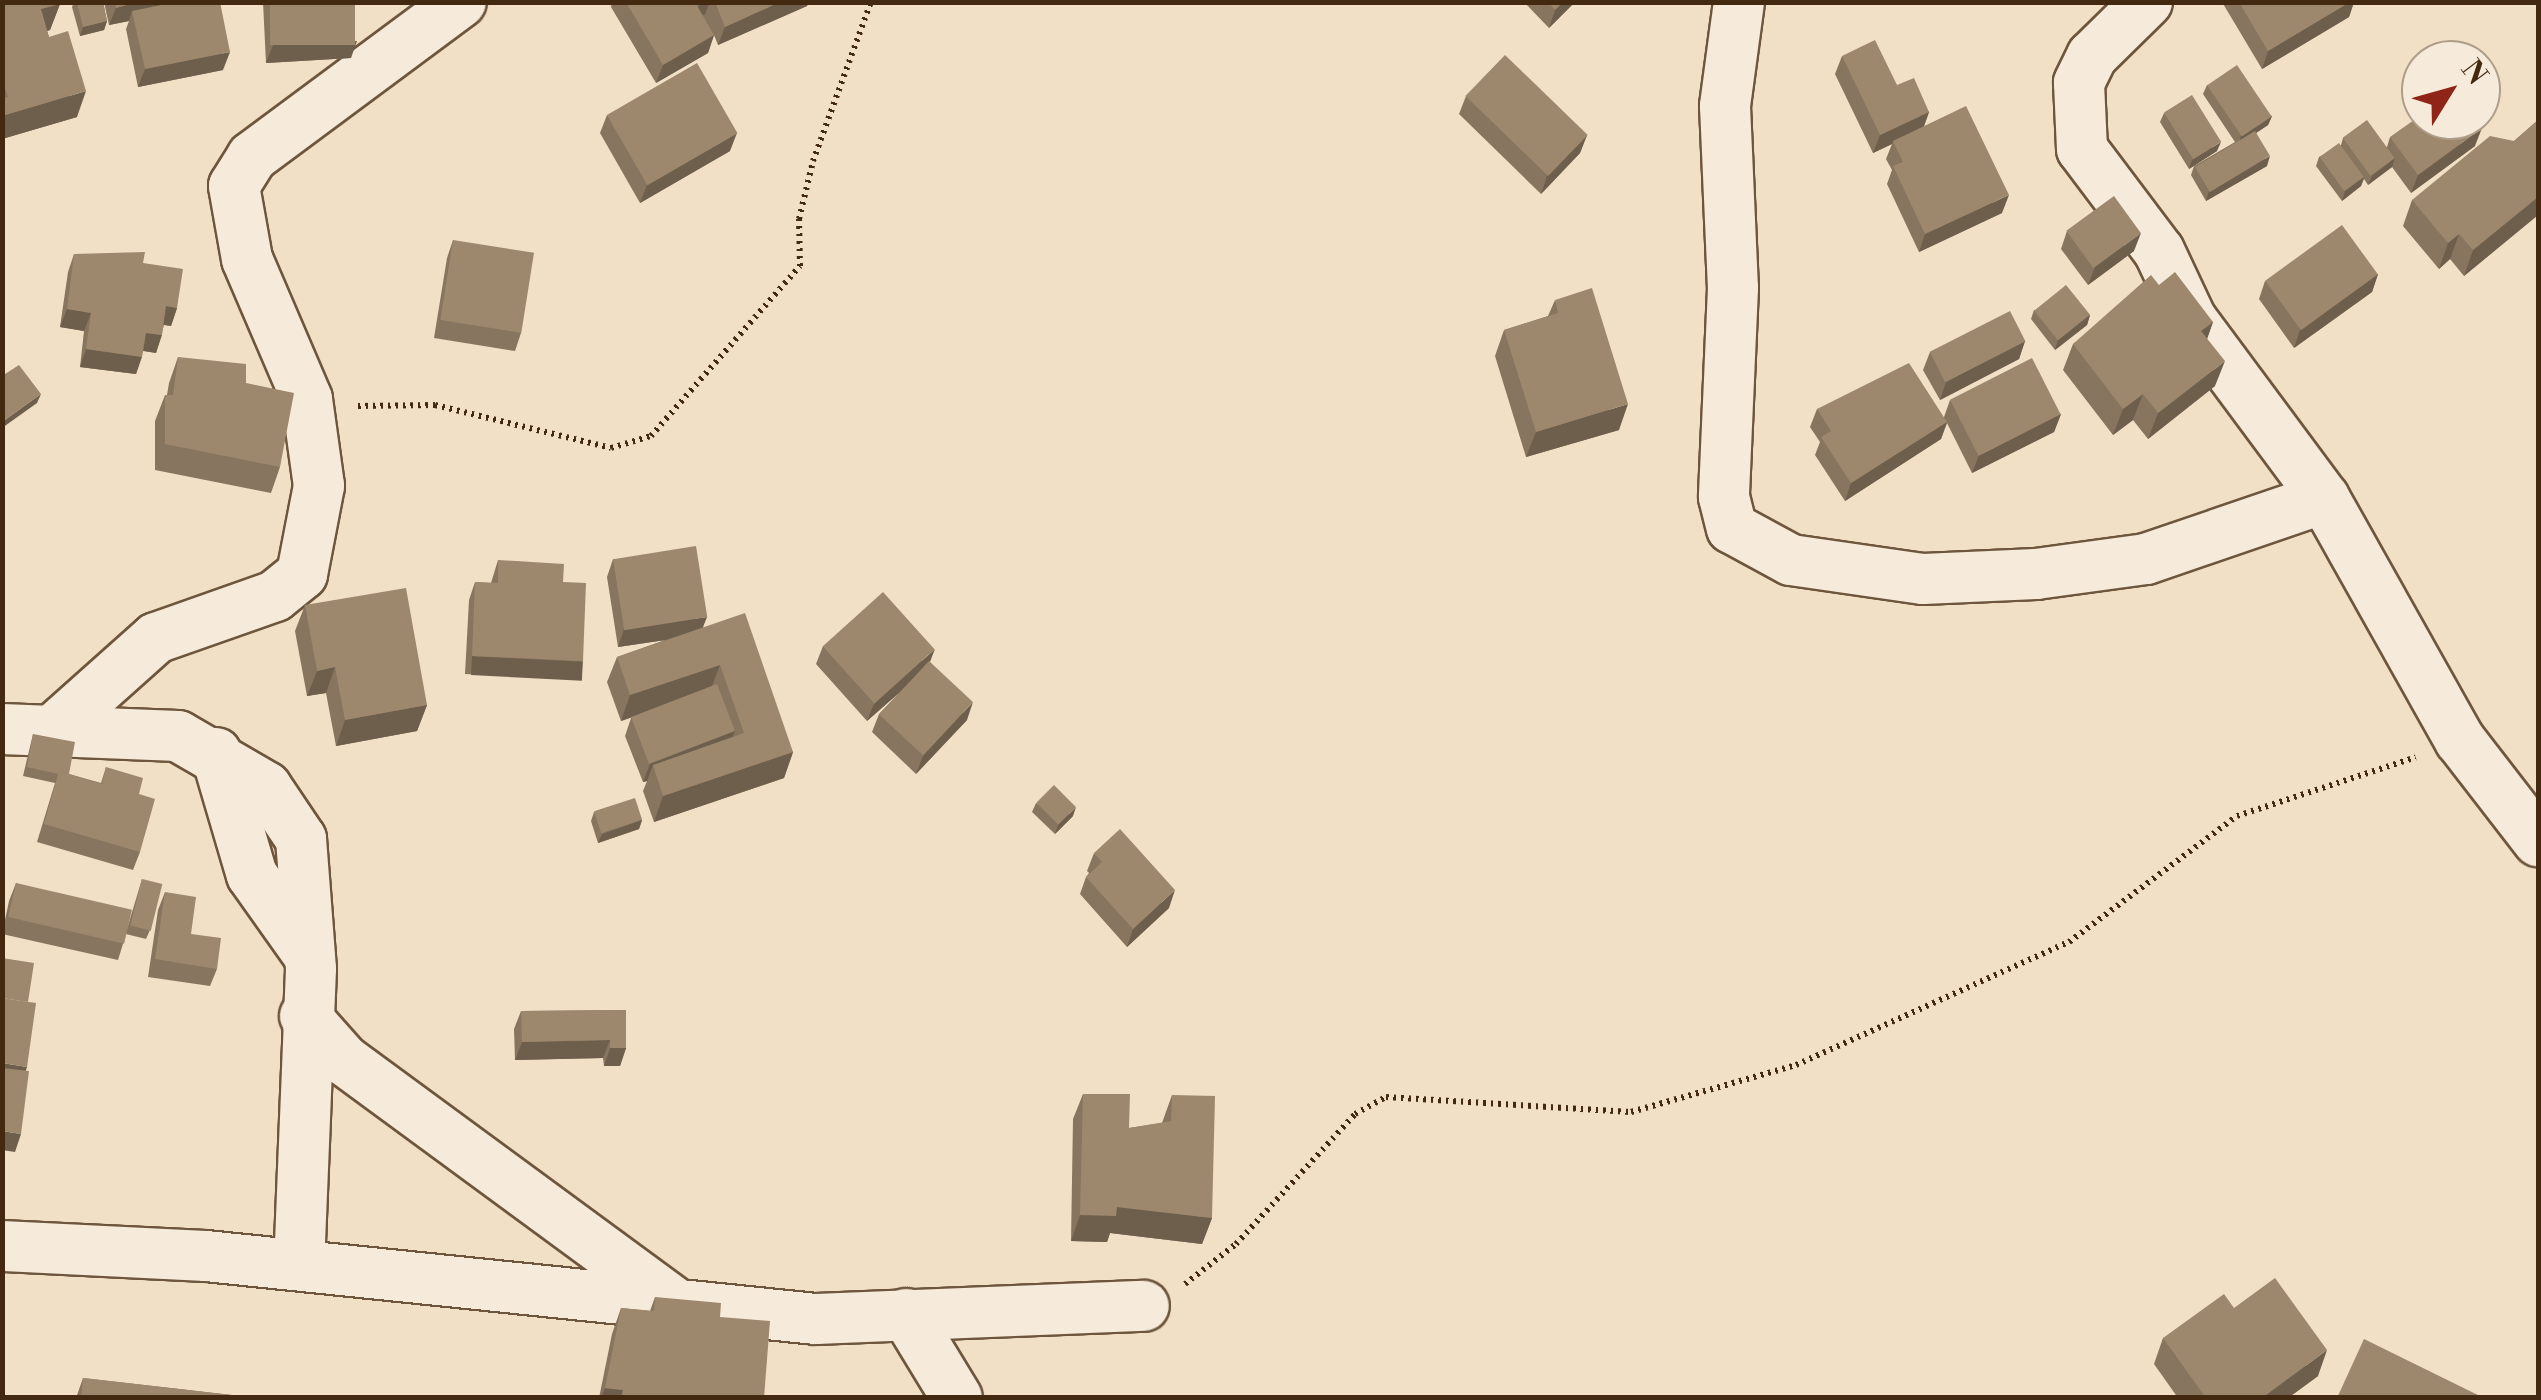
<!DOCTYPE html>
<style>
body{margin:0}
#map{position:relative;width:2541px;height:1400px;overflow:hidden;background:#f1dfc6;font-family:"Libre Bodoni",serif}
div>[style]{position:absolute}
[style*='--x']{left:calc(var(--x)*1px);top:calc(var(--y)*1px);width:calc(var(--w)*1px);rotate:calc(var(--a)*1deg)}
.path>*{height:6px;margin-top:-3px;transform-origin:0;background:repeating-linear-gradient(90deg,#42290f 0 2.5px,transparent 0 7.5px)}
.roads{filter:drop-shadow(2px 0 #6e563d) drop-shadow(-2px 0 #6e563d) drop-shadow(0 2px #6e563d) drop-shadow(0 -2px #6e563d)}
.minor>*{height:50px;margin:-25px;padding:0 25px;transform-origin:25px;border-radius:25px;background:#f6eada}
.wall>*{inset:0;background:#87755f}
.shaded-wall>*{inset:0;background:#6e5f4d;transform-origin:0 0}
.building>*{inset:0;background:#9d886e;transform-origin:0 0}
span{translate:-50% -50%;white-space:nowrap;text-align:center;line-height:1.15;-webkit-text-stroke:10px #f6eada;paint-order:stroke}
.frame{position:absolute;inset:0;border:5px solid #42290f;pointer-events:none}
.north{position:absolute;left:2401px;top:40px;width:100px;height:100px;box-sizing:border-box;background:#f6eada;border:2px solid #ae9d89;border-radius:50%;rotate:53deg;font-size:28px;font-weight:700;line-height:40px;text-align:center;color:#42290f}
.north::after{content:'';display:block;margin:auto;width:35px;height:45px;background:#8f2418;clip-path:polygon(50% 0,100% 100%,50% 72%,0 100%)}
</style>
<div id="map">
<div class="path">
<i style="--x:358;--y:406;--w:77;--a:-0.7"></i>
<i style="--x:435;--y:405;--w:181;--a:13.7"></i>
<i style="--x:611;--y:448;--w:42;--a:-16.7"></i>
<i style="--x:651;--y:436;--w:226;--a:-48.8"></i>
<i style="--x:800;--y:266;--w:47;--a:-91.2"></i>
<i style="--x:799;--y:219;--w:60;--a:-76.4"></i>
<i style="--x:813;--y:161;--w:169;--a:-70"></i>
<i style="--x:1185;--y:1284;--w:65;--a:-38.1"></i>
<i style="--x:1236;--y:1244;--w:176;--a:-47.5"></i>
<i style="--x:1355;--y:1114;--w:35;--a:-29"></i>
<i style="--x:1386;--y:1097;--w:245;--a:3.5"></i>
<i style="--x:1631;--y:1112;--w:172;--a:-15.9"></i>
<i style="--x:1796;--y:1065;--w:299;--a:-24.3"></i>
<i style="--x:2069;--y:942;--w:210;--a:-36.9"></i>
<i style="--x:2237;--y:816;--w:188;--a:-18.2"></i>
</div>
<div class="roads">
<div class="minor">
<i style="--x:1739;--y:2;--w:105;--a:97.7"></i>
<i style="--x:1725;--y:106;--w:182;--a:87.5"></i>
<i style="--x:1733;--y:288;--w:209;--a:92.5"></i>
<i style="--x:1724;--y:497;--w:32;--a:76"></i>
<i style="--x:1732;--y:528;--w:67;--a:28.5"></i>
<i style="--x:1791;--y:560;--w:133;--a:8.2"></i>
<i style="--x:1923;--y:579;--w:113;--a:-2.5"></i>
<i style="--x:2036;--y:574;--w:111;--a:-7.8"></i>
<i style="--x:2146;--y:559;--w:188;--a:-18.9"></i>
<i style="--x:2147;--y:2;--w:77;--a:135.5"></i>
<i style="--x:2092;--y:56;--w:30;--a:116"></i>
<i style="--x:2079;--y:83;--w:66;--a:87.4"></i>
<i style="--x:2082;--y:149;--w:128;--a:53"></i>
<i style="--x:2159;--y:251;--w:75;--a:64.8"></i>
<i style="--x:2191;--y:319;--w:223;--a:53.4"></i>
<i style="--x:2324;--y:498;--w:278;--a:60.7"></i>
<i style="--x:2460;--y:740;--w:128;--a:52.3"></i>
<i style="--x:2;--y:729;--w:176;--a:2.3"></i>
<i style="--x:178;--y:736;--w:102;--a:30.1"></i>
<i style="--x:266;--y:787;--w:63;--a:56.1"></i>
<i style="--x:301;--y:839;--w:130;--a:85.6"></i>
<i style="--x:311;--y:969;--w:296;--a:92.3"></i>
<i style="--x:53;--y:730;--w:138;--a:-41.8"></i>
<i style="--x:156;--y:638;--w:126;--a:-19.4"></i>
<i style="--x:275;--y:596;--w:35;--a:-39"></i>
<i style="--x:302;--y:574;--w:90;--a:-79.1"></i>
<i style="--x:319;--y:486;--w:88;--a:-97.9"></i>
<i style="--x:307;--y:399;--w:152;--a:-113.2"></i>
<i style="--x:247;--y:259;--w:74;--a:-100.1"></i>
<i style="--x:234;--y:186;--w:34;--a:-58"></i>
<i style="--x:252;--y:157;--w:260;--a:-36.6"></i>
<i style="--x:216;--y:753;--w:127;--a:73.6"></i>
<i style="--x:252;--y:875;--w:100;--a:54.7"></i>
<i style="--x:305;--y:1016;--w:59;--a:48.4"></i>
<i style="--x:344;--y:1060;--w:406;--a:36.3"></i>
<i style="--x:2;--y:1246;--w:204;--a:2.8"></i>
<i style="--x:206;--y:1256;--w:613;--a:5.9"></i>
<i style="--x:816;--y:1319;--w:328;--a:-2.3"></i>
<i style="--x:906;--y:1314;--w:98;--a:58.7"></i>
</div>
</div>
<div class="wall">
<i style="clip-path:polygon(2px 2px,60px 4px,50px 30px,47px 31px,77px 117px,2px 139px)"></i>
<i style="clip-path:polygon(74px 2px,103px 2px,107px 21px,104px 30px,80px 36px,72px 7px)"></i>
<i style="clip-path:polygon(104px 2px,220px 2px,223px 70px,138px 87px,126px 29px,129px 21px,109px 25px)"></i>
<i style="clip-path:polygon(263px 2px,355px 2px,351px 58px,266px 63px)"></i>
<i style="clip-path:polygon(612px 2px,809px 2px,807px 6px,718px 45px,714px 35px,708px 53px,656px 83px,611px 7px)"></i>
<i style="clip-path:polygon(1524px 2px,1575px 2px,1549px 28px)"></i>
<i style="clip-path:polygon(2222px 2px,2354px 2px,2349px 17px,2262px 69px)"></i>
<i style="clip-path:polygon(1842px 56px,1897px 85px,1929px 112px,1924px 126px,2002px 213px,1919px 252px,1887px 184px,1892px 170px,1886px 159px,1892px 144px,1873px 153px,1835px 74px)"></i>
<i style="clip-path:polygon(2207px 85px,2272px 116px,2268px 125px,2256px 133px,2267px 166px,2206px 201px,2191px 175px,2194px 166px,2235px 142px,2203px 94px)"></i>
<i style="clip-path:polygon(1466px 96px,1587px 135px,1580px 153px,1541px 194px,1459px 114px)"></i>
<i style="clip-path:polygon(2164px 113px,2217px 151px,2189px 169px,2160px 122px)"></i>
<i style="clip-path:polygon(607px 115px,730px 151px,640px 203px,600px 133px)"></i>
<i style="clip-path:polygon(2538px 120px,2538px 215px,2464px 276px,2450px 259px,2439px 269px,2403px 226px,2412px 200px,2514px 141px)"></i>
<i style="clip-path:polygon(2390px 137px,2475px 146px,2411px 193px,2392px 167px,2368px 185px,2364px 179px,2361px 186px,2342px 201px,2316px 166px,2319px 157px,2341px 145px,2343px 138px,2387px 147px)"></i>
<i style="clip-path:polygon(2067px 231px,2134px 251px,2088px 285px,2061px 249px)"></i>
<i style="clip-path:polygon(453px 240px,521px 333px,515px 351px,434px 338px,447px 258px)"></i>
<i style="clip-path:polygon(74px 254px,143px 263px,177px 308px,171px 326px,164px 325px,156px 353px,143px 351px,136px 374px,80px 367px,84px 331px,60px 327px,68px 272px)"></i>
<i style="clip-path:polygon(2378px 274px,2372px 292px,2294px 348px,2259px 299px,2265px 281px)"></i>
<i style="clip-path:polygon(2159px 285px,2213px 322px,2207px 338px,2215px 386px,2148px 439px,2133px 420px,2113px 435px,2063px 370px,2073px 344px)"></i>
<i style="clip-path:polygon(1555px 300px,1619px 430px,1526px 457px,1495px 356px,1504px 330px,1548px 316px)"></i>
<i style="clip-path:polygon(2034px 310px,2090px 315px,2087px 325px,2055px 350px,2031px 319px)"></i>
<i style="clip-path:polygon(2025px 341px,2019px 359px,1940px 400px,1923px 370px,1930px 352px)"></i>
<i style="clip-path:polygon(178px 357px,246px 383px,280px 467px,271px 493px,155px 470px,155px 421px,165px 395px,167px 395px,169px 383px)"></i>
<i style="clip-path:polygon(1950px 400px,2061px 414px,2054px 432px,1972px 473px,1947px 423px,1941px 439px,1845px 501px,1815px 455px,1820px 442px,1810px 427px,1817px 409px,1944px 417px)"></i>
<i style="clip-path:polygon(613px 559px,703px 627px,793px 752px,784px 778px,654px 822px,643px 791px,647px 781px,643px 782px,625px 736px,631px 718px,635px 716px,621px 721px,607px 682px,617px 657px,665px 640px,618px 647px,607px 577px)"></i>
<i style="clip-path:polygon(498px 560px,563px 582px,583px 661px,577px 679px,465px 674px,469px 600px,475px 582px,491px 583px)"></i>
<i style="clip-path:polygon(305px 605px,427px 705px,417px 731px,336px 746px,326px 693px,307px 696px,295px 631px)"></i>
<i style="clip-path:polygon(823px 646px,930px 662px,967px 720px,916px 774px,872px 732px,879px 714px,899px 693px,867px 721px,816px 664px)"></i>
<i style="clip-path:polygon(33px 734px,69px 774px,101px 783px,106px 767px,139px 794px,140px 852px,133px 870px,37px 842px,55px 783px,23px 776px)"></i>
<i style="clip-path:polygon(1036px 803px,1073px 816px,1055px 834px,1032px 812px)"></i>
<i style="clip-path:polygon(594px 812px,642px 820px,639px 829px,598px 843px,591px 821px)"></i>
<i style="clip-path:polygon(1094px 853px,1169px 908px,1127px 947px,1080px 894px,1086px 877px,1089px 873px,1087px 871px)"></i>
<i style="clip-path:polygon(142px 879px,150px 930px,146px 939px,126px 934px,118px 960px,2px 934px,9px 901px,16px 883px,127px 929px)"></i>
<i style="clip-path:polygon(165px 892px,191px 934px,217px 969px,210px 986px,148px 977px,158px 910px)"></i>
<i style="clip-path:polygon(626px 1010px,626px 1048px,620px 1066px,604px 1066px,603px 1058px,515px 1060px,514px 1029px,521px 1011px)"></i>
<i style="clip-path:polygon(1083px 1094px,1129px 1128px,1162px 1123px,1172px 1095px,1212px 1218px,1202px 1244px,1110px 1233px,1107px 1242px,1071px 1241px,1073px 1119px)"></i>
<i style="clip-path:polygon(655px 1297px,720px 1317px,764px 1398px,599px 1398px,612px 1334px,621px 1308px,650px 1311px)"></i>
<i style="clip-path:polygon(2234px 1308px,2318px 1376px,2288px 1398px,2178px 1398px,2154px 1364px,2163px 1338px)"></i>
<i style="clip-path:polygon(83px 1378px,258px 1398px,76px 1398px)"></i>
</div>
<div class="shaded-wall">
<i style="clip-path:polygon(137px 2px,154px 2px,149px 16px,132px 11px,129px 21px,109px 25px,116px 8px)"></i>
<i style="clip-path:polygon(154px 2px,178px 2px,151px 12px)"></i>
<i style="clip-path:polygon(700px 2px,710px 2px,705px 14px,694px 20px)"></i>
<i style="clip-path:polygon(780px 2px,809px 2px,807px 6px,718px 45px,725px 27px)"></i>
<i style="clip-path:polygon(1563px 2px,1575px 2px,1549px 28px,1555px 10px)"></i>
<i style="clip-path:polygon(2350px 2px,2354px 2px,2349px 17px,2262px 69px,2268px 51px)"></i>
<i style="clip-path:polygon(60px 4px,50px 30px,32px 35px,41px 9px)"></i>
<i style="clip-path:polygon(107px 21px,104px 30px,80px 36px,83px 27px)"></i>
<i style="clip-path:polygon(714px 35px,708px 53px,656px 83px,663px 65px)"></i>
<i style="clip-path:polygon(357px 41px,351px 58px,266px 63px,273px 45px)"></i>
<i style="clip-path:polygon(230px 52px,223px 70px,138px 87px,145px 69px)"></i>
<i style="clip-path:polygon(86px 91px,77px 117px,2px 139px,2px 116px)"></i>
<i style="clip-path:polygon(1929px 112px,1923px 129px,1893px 141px,1892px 144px,1873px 153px,1880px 135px)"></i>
<i style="clip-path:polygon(2272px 116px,2268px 125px,2238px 145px,2241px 136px)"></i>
<i style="clip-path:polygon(2482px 128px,2475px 146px,2411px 193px,2418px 175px)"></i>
<i style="clip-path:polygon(737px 133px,730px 151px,640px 203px,647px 185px)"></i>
<i style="clip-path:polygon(1587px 135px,1580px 153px,1541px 194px,1547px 176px)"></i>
<i style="clip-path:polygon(2221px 142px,2217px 151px,2189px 169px,2192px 160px)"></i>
<i style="clip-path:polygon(2270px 156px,2267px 166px,2206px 201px,2209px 191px)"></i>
<i style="clip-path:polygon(2395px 158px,2392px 167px,2368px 185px,2372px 176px)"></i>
<i style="clip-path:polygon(2364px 177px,2361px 186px,2342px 201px,2345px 191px)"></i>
<i style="clip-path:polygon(2009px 195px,2002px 213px,1919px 252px,1925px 234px)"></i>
<i style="clip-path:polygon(2538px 197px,2538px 215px,2464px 276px,2473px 250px)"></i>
<i style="clip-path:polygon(2141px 233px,2134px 251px,2088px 285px,2095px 267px)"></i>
<i style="clip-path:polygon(2459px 234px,2450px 259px,2439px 269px,2448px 243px)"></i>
<i style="clip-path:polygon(2378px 274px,2372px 292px,2294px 348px,2300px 330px)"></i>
<i style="clip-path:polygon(166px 306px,177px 308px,171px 326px,160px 324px)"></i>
<i style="clip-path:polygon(67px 309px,91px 313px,84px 331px,60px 327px)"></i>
<i style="clip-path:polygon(2090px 315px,2087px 325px,2055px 350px,2058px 340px)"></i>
<i style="clip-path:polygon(2213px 322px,2204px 348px,2201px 331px)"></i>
<i style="clip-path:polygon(146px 333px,162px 335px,156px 353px,139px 350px)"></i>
<i style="clip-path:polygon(2025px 341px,2019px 359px,1940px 400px,1946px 382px)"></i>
<i style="clip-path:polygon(86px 349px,142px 357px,136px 374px,80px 367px)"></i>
<i style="clip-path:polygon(2225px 361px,2215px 386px,2148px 439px,2158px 413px)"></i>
<i style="clip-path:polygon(41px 394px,37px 403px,2px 428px,2px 422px)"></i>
<i style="clip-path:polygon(2143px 394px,2133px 420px,2113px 435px,2123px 409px)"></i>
<i style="clip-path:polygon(1628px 404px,1619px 430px,1526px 457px,1536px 432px)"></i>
<i style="clip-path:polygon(2061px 414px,2054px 432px,1972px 473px,1979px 455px)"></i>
<i style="clip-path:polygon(1947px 422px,1941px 439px,1845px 501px,1851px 483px)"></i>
<i style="clip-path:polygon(707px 617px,700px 635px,618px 647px,624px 629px)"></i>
<i style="clip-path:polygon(935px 649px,928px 667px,867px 721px,874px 704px)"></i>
<i style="left:472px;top:656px;width:111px;height:19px;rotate:3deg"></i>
<i style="clip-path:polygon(720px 665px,710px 691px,621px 721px,630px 695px)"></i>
<i style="clip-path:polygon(335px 667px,326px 693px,307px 696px,317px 671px)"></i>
<i style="clip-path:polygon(973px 702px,967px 720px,916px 774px,923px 756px)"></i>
<i style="clip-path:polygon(427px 705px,417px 731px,336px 746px,345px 720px)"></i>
<i style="clip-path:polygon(735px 731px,728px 749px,653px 765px,647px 781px,643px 782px,650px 764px)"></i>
<i style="clip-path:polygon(793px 752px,784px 778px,654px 822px,663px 796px)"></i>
<i style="clip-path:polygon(1076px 807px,1073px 816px,1055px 834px,1058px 825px)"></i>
<i style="clip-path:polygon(642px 820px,639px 829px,598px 843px,602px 834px)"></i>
<i style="clip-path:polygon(1175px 890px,1169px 908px,1127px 947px,1133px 929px)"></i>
<i style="clip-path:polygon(610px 1040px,603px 1058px,515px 1060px,522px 1042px)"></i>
<i style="clip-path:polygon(610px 1048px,626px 1048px,620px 1066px,604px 1066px)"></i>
<i style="clip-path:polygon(2px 1063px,27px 1067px,21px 1085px,2px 1082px)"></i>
<i style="clip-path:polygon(2px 1131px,21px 1134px,15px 1152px,2px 1150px)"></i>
<i style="clip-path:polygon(1117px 1207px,1212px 1218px,1202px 1244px,1110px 1233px,1107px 1242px,1071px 1241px,1080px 1215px)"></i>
<i style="clip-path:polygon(2327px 1350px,2318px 1376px,2288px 1398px,2262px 1398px)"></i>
<i style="clip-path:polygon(605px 1388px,623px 1390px,620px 1398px,601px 1398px)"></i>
</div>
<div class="building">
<i style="clip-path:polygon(2px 2px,59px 2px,60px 4px,41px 9px,49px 37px,68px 31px,86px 91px,2px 116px,2px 98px,8px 97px,2px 78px)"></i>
<i style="clip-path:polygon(77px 2px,103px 2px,107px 21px,83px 27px)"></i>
<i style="clip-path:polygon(115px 2px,137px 2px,116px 8px)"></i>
<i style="clip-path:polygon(176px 2px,220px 2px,230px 52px,145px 69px,132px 11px)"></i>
<i style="left:270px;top:2px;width:85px;height:43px"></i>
<i style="clip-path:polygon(626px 2px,695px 2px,714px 35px,663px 65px)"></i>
<i style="clip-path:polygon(715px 2px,780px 2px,725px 27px)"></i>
<i style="clip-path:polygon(1548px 2px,1563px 2px,1555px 10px)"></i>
<i style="clip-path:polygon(2239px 2px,2350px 2px,2268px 51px)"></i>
<i style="clip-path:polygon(1875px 40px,1897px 85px,1914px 78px,1929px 112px,1880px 135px,1842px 56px)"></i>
<i style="left:1505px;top:55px;width:115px;height:57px;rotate:44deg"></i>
<i style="left:697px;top:63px;width:81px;height:104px;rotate:60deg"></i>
<i style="left:2237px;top:65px;width:62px;height:36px;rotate:56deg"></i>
<i style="left:2192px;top:95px;width:55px;height:33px;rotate:58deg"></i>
<i style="clip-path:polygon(1966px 106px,2009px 195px,1925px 234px,1893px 166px,1903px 162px,1893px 141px)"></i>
<i style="clip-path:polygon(2421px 115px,2421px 120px,2476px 120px,2482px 128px,2418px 175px,2390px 137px)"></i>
<i style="left:2367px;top:120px;width:47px;height:30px;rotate:54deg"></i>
<i style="clip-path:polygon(2538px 120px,2538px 197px,2473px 250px,2459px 234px,2448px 243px,2412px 200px,2490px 136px,2514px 141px)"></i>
<i style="left:2255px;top:131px;width:29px;height:70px;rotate:59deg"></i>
<i style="left:2339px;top:143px;width:42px;height:24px;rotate:54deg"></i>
<i style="left:2114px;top:196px;width:46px;height:59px;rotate:54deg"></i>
<i style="left:2342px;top:225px;width:61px;height:95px;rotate:54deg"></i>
<i style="left:453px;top:240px;width:82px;height:81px;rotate:9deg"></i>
<i style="clip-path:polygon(145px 252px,143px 263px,183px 269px,177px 308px,166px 306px,162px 335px,146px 333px,142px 357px,86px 349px,91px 313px,67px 309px,74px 254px)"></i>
<i style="clip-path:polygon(2175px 272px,2213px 322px,2201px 331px,2225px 361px,2158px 413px,2143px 394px,2123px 409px,2073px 344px,2151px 275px,2159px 285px)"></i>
<i style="left:2066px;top:285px;width:38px;height:41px;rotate:51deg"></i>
<i style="clip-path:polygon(1592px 288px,1628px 404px,1536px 432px,1504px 330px,1558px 313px,1555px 300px)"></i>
<i style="left:2010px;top:311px;width:34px;height:90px;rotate:63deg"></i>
<i style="clip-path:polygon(178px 357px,246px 364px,246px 383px,294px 393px,280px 467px,165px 444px,165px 395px,173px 395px)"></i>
<i style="left:2032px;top:358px;width:63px;height:92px;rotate:63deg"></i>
<i style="clip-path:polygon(1909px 363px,1947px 422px,1851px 483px,1821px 437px,1831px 431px,1817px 409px)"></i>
<i style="clip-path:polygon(19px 365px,41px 394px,2px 422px,2px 376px)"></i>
<i style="left:696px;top:546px;width:72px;height:84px;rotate:81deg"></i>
<i style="clip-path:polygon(498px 560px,564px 564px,563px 582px,586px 583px,583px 661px,472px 656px,475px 582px,498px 583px)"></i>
<i style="clip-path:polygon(406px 588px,427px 705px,345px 720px,335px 667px,317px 671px,305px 605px)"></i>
<i style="left:883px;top:592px;width:77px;height:81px;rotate:48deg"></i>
<i style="clip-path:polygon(745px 613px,793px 752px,663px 796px,653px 765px,744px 733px,720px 665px,630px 695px,617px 657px)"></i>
<i style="left:929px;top:661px;width:60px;height:73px;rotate:43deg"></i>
<i style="left:717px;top:684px;width:50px;height:92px;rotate:69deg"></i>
<i style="clip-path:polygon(33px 734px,75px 742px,69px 774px,59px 771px,58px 774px,27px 767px)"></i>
<i style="clip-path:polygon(106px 767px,143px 778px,139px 794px,155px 799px,140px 852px,44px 824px,59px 771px,102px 784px)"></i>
<i style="left:1054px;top:785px;width:31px;height:25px;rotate:45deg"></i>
<i style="left:635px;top:798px;width:23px;height:43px;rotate:72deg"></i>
<i style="clip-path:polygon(1120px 829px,1175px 890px,1133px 929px,1086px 877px,1102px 862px,1094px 853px)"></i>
<i style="left:142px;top:879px;width:21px;height:48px;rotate:14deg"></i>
<i style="left:16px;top:883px;width:119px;height:35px;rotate:13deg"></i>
<i style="clip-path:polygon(165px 892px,196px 897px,191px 934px,221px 938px,217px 969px,155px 959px)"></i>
<i style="clip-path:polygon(2px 958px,34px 963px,28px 1002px,2px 998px)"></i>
<i style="clip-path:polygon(2px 998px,36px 1003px,27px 1067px,2px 1063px)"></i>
<i style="clip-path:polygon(626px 1010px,626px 1048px,610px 1048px,610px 1040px,522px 1042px,521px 1011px)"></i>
<i style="clip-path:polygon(2px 1068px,29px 1071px,21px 1134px,2px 1131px)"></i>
<i style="clip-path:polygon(1083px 1094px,1130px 1094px,1129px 1128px,1171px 1121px,1172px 1095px,1215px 1096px,1212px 1218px,1117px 1207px,1116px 1216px,1080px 1215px)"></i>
<i style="clip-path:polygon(2275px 1278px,2327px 1350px,2262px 1398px,2206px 1398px,2163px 1338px,2224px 1294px,2234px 1308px)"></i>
<i style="clip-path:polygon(655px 1297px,721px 1303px,720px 1317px,770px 1321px,764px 1398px,622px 1398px,623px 1390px,605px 1388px,621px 1308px,654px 1311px)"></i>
<i style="clip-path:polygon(2364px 1339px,2484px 1398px,2337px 1398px)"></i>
<i style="clip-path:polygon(83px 1378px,258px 1398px,81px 1398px)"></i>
</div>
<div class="frame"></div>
<div class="north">N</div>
</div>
